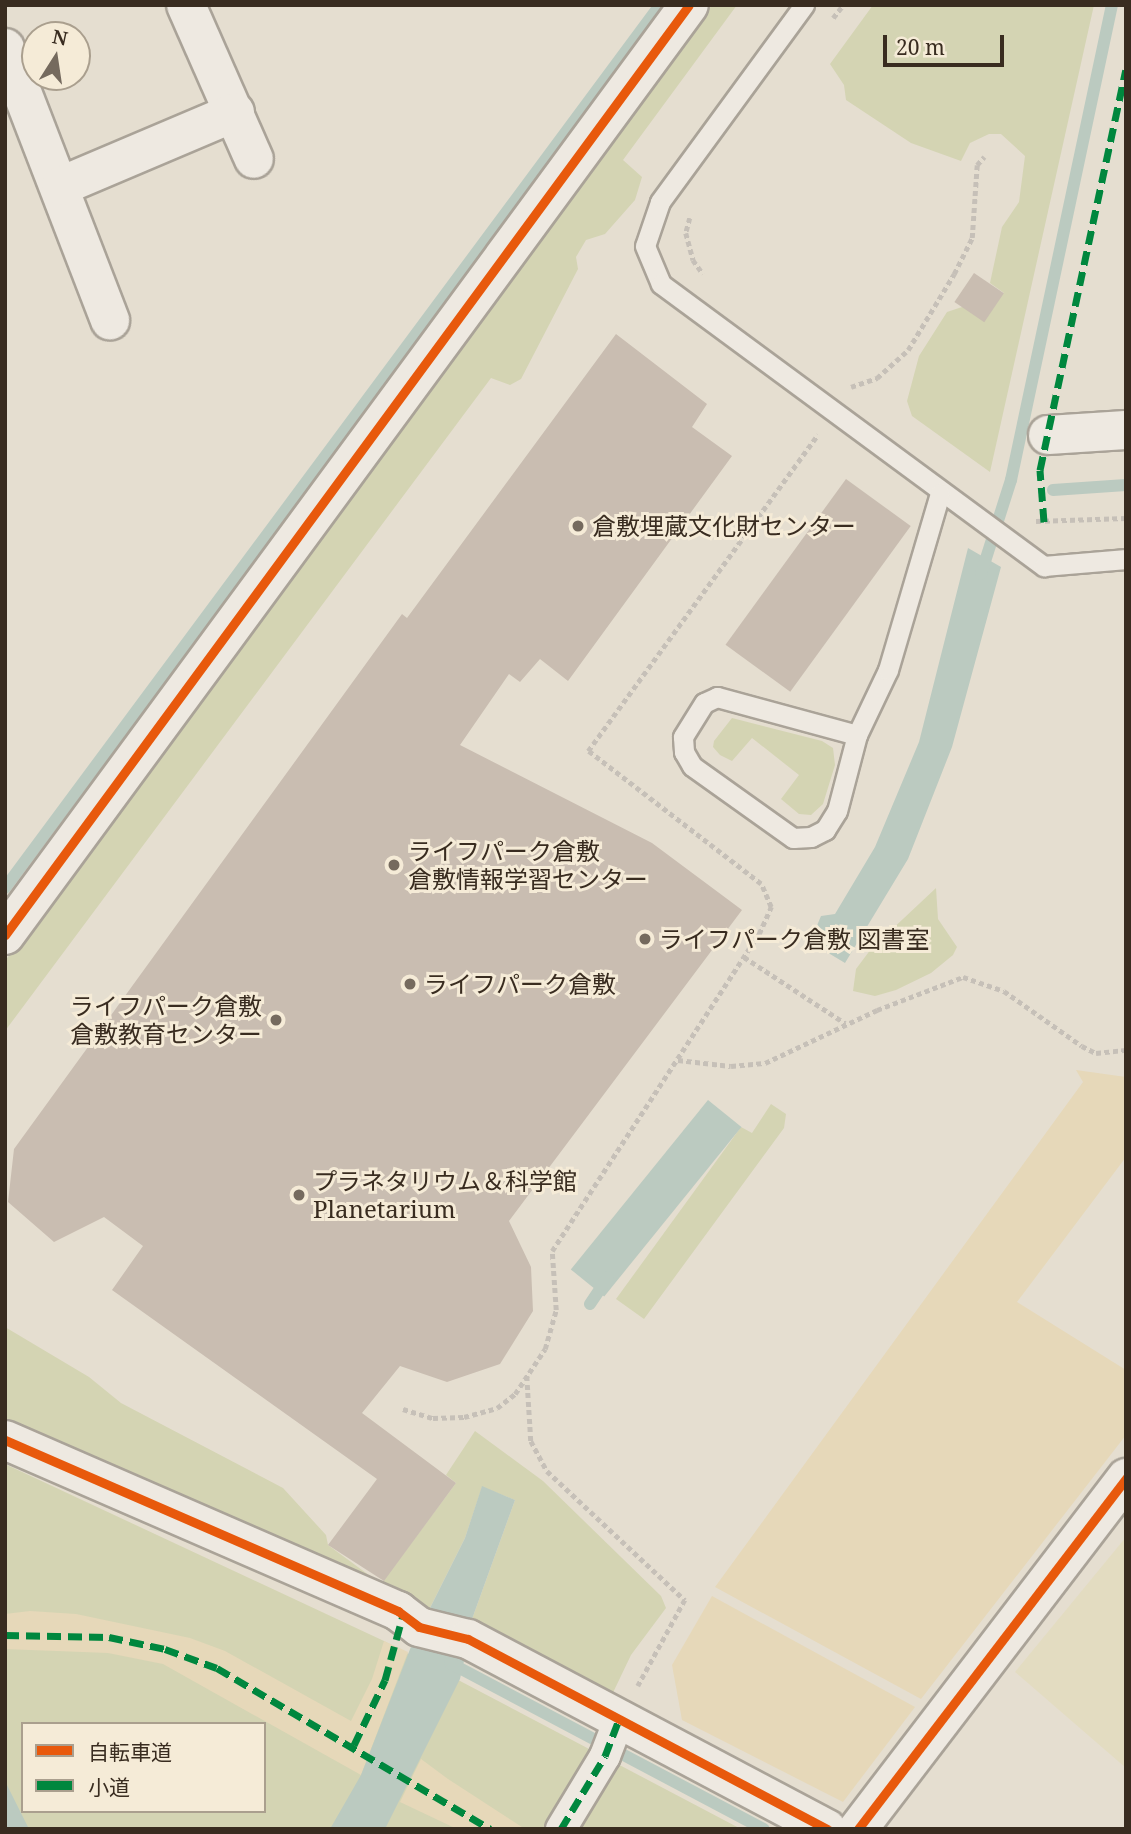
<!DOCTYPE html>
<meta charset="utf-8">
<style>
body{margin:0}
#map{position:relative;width:1131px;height:1834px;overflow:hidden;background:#e5ded0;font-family:"Noto Serif","Noto Sans JP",serif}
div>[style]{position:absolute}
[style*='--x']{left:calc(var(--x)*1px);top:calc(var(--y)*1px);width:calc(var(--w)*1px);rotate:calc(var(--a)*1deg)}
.farmland>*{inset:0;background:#e3dcc1}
.green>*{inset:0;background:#d4d4b3}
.sand>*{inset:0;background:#e6d8b9}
.water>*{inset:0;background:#bbcac0;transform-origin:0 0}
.stream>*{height:12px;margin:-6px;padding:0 6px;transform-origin:6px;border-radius:6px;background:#bbcac0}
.building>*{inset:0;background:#c9bdb1;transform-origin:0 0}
.path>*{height:4.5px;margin-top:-2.25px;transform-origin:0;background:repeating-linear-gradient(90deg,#c6c0b8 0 5px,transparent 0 8.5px)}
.roads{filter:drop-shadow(2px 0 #aaa398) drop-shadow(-2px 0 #aaa398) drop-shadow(0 2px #aaa398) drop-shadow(0 -2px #aaa398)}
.service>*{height:19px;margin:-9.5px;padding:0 9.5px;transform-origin:9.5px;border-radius:9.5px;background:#eee9e1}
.pedestrian>*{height:30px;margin:-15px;padding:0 15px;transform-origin:15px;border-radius:15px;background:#eee9e1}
.minor>*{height:38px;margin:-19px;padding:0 19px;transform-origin:19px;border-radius:19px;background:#eee9e1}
.quiet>*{height:7px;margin-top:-3.5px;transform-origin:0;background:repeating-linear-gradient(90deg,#00873e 0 14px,transparent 0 21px)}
.cycleway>*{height:9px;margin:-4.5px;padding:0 4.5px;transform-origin:4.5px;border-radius:4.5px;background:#e8590c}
.dots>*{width:19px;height:19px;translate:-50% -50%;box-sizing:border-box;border:4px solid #f5ebd7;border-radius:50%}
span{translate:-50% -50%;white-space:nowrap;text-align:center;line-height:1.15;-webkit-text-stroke:6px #f5ebd7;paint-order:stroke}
.poi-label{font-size:24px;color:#392c20}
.left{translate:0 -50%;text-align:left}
.right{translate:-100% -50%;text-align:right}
.frame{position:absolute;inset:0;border:7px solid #392c20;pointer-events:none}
.legend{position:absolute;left:21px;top:1722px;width:245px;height:91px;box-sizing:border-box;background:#f5ebd7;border:2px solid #aa9f8e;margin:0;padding:9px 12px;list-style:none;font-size:21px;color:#392c20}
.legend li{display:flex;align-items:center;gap:14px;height:35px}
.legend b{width:35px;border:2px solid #aa9f8e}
.north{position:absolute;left:21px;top:21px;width:70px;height:70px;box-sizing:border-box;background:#f5ebd7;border:2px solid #aa9f8e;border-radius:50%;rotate:12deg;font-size:19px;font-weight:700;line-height:28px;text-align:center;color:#392c20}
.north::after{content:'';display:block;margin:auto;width:24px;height:32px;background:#756a5e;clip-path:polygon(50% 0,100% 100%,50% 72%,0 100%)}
.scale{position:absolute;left:883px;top:35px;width:121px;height:32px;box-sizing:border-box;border:4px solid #392c20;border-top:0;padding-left:9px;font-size:21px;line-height:24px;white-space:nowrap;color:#392c20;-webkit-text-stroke:5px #f5ebd7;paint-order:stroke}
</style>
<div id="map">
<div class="farmland">
<i style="clip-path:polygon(1126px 1537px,1126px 1768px,1015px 1672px)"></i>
</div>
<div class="green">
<i style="clip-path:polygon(712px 5px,737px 5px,623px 160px,642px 177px,635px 200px,605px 234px,586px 240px,576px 257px,578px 269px,521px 379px,510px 385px,491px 378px,5px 1031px,5px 961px)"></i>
<i style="clip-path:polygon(873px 5px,1094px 5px,990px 472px,912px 416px,907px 401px,919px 356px,947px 312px,1004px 293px,990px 283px,1002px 227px,1019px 202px,1025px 156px,1001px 134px,989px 134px,970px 143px,961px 161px,911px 143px,846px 100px,844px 85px,830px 64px)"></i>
<i style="clip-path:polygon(732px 718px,822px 741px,833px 748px,835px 765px,823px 804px,811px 815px,799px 814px,781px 799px,799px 775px,752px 738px,732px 761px,720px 755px,713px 747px,714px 741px)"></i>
<i style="clip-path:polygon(936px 888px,938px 919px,957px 947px,953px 955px,931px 973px,896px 990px,875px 996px,853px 991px,856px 969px,871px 949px)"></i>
<i style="clip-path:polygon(771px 1104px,786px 1114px,784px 1128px,644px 1319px,616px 1299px,741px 1127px,752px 1133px)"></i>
<i style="clip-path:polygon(5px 1327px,89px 1377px,121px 1403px,283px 1488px,326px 1535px,328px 1545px,381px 1584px,456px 1483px,446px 1475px,475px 1431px,543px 1481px,661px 1596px,666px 1608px,631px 1655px,609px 1701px,467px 1633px,515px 1500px,482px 1487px,465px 1538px,424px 1620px,5px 1425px)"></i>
<i style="clip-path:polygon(evenodd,5px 1464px,384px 1641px,741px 1829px,5px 1829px,5px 1464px,23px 1724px,264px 1724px,264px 1811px,23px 1811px,23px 1724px)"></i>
</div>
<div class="sand">
<i style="clip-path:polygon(1076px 1070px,1126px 1077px,1126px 1157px,1017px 1302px,1126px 1370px,1126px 1435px,921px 1699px,715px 1587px,1083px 1082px)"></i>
<i style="clip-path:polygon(712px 1596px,915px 1707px,843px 1802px,682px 1720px,672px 1665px)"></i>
<i style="clip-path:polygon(30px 1611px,76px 1614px,190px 1638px,225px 1651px,351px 1721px,372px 1679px,384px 1641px,408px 1652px,361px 1775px,163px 1664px,108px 1653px,5px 1649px,5px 1614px)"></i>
<i style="clip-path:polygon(421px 1759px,448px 1779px,525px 1829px,457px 1829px,400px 1802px)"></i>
</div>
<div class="water">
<i style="clip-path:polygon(968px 548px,1001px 567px,952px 747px,908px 859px,845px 963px,810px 942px,821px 916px,835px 914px,875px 847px,919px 742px)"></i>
<i style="left:708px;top:1100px;width:43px;height:218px;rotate:39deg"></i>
<i style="clip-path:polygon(482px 1486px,515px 1500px,467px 1633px,424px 1620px,465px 1538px)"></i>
<i style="clip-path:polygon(414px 1639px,466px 1652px,460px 1679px,385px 1829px,330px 1829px,361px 1775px)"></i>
<i style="clip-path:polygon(5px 1781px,29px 1829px,5px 1829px)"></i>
</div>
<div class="stream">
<i style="--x:1053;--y:490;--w:73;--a:-3.9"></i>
<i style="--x:981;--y:574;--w:99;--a:-72.3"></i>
<i style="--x:1011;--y:480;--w:486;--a:-78"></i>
<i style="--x:5;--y:888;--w:1099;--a:-53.43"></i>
<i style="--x:590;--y:1304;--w:32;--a:-56"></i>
<i style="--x:450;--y:1663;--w:355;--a:27.9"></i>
</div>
<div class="building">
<i style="left:974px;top:273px;width:36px;height:35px;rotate:34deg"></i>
<i style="clip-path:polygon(616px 334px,707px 404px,692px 427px,732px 456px,568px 681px,540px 659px,520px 682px,509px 674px,460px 745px,652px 843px,742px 910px,509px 1221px,531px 1267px,533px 1311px,500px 1364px,447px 1382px,400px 1366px,362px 1413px,456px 1483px,384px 1581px,328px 1545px,377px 1479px,112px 1290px,143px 1246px,104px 1217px,54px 1242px,8px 1202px,14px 1149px,402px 614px,407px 618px)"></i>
<i style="left:846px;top:479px;width:80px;height:205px;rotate:36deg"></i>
</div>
<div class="path">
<i style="--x:833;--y:18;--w:16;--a:-52"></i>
<i style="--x:690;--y:218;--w:16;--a:105"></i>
<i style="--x:686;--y:233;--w:28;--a:75"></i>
<i style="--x:693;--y:260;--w:17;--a:54"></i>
<i style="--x:851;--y:387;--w:28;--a:-19"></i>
<i style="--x:877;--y:378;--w:42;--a:-42.1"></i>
<i style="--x:908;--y:350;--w:89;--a:-58.8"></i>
<i style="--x:954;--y:274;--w:40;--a:-63.4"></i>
<i style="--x:972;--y:238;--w:73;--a:-86.1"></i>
<i style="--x:977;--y:165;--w:11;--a:-49"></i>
<i style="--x:1036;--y:521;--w:90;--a:-1.9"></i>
<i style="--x:744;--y:957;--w:121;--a:33.2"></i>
<i style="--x:678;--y:1060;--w:53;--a:6.5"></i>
<i style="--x:731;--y:1066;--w:34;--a:-5"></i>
<i style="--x:765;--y:1063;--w:124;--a:-25.3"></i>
<i style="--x:877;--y:1010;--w:92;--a:-21"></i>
<i style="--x:963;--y:977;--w:43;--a:18.9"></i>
<i style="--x:1004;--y:991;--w:95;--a:35.2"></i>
<i style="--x:1082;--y:1046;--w:16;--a:27"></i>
<i style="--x:1096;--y:1053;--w:30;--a:-6"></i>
<i style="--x:527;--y:1376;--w:65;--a:86.5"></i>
<i style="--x:531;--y:1441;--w:34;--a:62"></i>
<i style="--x:547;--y:1471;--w:189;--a:43.1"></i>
<i style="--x:685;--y:1600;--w:98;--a:118.7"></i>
<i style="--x:403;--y:1409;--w:31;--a:17"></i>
<i style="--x:433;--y:1418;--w:31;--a:-2"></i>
<i style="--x:464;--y:1417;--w:34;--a:-15"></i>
<i style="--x:497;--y:1408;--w:23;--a:-38"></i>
<i style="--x:515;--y:1394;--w:54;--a:-56.3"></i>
<i style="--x:545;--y:1349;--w:41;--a:-74.2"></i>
<i style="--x:556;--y:1310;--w:59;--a:-93.9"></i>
<i style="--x:552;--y:1251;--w:379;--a:-56.9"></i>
<i style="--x:759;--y:934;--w:30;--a:-66"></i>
<i style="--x:771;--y:907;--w:25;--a:-113"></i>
<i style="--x:761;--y:884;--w:218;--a:-142.4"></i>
<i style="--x:588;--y:751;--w:391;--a:-54"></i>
</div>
<div class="roads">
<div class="service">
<i style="--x:804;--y:5;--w:244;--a:126.2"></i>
<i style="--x:660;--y:202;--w:46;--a:108.8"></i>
<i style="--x:645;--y:246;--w:41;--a:67.2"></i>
<i style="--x:661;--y:284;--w:476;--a:36.4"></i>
<i style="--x:1044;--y:566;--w:82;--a:-4.9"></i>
<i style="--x:857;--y:735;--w:145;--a:-164.8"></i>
<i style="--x:717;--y:697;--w:14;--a:155"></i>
<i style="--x:704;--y:703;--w:40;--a:122"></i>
<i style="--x:683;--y:737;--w:15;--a:86"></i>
<i style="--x:684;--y:752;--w:16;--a:60"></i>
<i style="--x:692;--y:766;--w:124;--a:35.5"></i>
<i style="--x:793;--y:838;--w:18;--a:-3"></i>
<i style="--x:811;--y:837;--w:16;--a:-27"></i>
<i style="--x:825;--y:830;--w:22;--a:-58"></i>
<i style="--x:837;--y:811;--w:79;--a:-75.3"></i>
<i style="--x:857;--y:735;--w:72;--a:-64.5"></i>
<i style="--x:888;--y:670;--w:184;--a:-73.6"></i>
</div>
<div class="pedestrian">
<i style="--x:561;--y:1829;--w:85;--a:-58.9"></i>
<i style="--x:605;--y:1756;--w:39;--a:-69"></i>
</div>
<div class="minor">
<i style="--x:186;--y:5;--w:168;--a:66.2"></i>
<i style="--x:5;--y:48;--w:292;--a:68.9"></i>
<i style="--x:61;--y:186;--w:189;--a:-23"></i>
<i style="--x:1048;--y:435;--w:78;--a:-3.7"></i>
<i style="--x:5;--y:935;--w:1154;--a:-53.67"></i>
<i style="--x:5;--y:1440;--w:429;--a:23.5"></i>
<i style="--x:398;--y:1611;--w:26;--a:37"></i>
<i style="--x:419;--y:1627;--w:50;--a:13.8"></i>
<i style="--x:468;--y:1639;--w:406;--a:27.9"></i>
<i style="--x:858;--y:1829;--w:442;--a:-52.6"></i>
</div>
</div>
<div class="quiet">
<i style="--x:1044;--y:522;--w:52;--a:-94.4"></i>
<i style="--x:1040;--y:470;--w:409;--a:-77.9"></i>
<i style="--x:5;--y:1635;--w:104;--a:1.1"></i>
<i style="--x:109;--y:1637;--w:57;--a:12.1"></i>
<i style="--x:165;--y:1649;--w:55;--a:20.1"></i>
<i style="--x:217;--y:1668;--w:317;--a:30.5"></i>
<i style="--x:354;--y:1745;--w:72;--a:-64.5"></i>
<i style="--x:385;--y:1680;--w:67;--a:-74.5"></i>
<i style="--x:561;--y:1829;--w:85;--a:-58.9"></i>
<i style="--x:605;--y:1756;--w:39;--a:-69"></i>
</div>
<div class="cycleway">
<i style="--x:5;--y:935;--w:1154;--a:-53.67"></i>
<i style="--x:5;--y:1440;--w:429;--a:23.5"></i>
<i style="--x:398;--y:1611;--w:26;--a:37"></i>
<i style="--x:419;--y:1627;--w:50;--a:13.8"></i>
<i style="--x:468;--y:1639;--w:406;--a:27.9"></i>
<i style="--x:858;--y:1829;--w:442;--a:-52.6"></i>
</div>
<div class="dots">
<i style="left:578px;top:526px;background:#756a5e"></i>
<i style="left:394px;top:865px;background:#756a5e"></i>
<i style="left:645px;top:939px;background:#756a5e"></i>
<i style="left:410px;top:984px;background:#756a5e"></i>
<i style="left:276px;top:1020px;background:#756a5e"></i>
<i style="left:299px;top:1195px;background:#756a5e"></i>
</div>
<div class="poi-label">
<span class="left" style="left:592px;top:526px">倉敷埋蔵文化財センター</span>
<span class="left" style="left:408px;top:865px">ライフパーク倉敷<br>倉敷情報学習センター</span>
<span class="left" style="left:659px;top:939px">ライフパーク倉敷 図書室</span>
<span class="left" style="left:424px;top:984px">ライフパーク倉敷</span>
<span class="right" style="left:262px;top:1020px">ライフパーク倉敷<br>倉敷教育センター</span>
<span class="left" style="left:313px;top:1195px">プラネタリウム＆科学館<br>Planetarium</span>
</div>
<div class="frame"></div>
<ul class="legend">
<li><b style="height:9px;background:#e8590c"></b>自転車道</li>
<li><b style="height:9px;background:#00873e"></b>小道</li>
</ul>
<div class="north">N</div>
<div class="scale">20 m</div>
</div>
